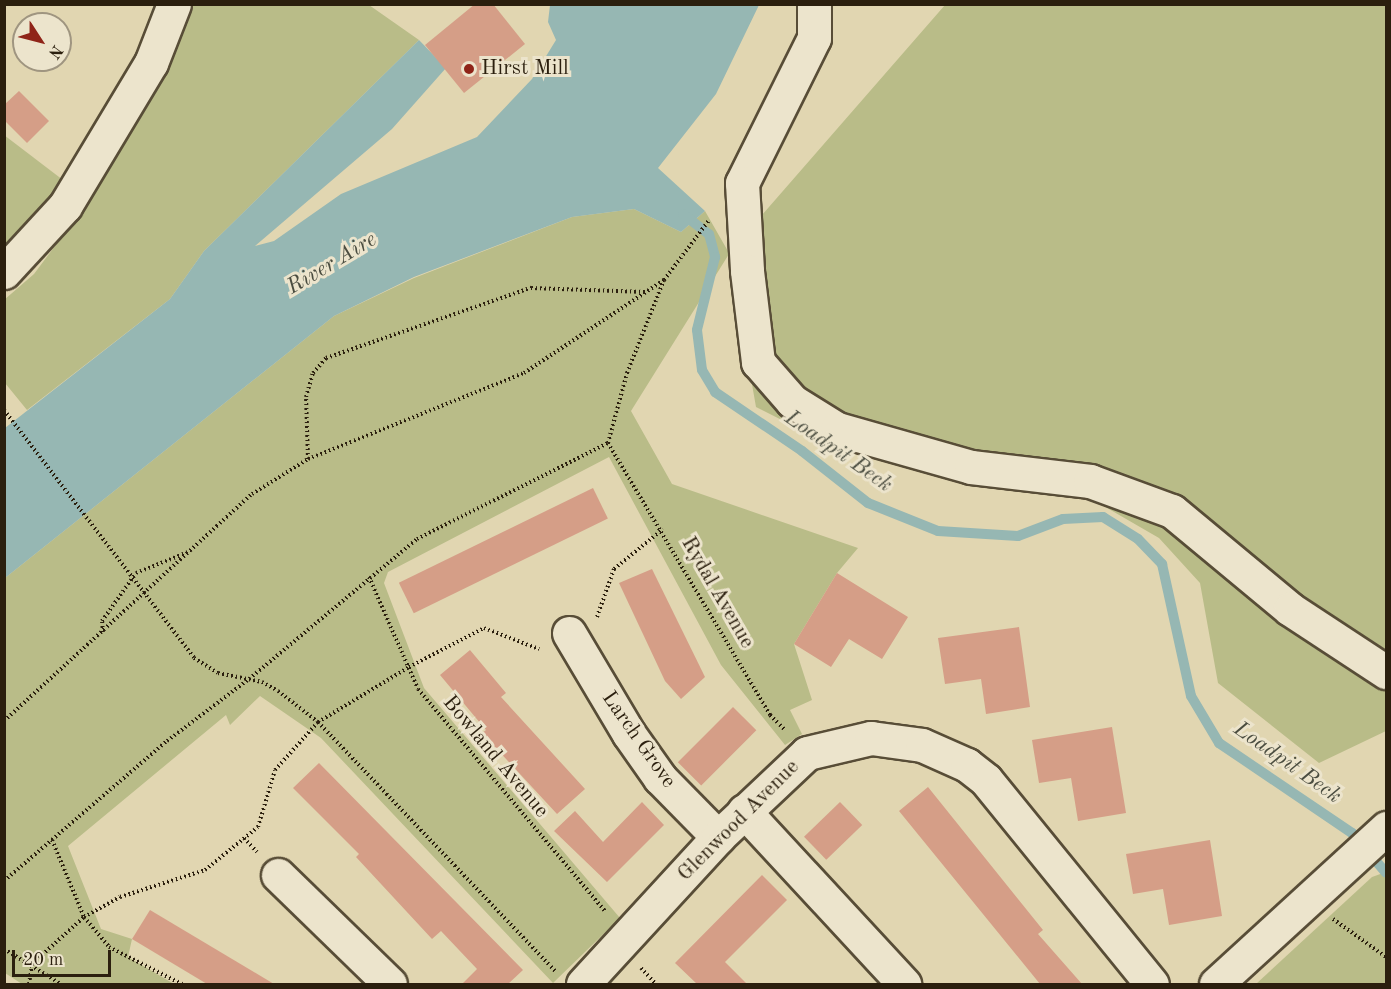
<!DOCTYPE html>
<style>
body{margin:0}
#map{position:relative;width:1391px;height:989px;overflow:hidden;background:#e1d6b1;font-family:"Old Standard TT",serif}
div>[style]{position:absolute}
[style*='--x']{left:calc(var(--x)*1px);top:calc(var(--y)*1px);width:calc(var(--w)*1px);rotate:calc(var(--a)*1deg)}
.green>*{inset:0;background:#b9bc88}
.water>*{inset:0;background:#96b7b3}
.stream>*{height:10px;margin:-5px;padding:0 5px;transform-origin:5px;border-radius:5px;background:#96b7b3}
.building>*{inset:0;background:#d59e87;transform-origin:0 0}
.path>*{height:4px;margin-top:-2px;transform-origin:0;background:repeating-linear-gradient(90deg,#2b1f0e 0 1.5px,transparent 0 4.5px)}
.roads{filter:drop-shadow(2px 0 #584d37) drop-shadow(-2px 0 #584d37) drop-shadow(0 2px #584d37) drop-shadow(0 -2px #584d37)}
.minor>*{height:33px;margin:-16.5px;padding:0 16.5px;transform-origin:16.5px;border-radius:16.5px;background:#ece4cc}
.dots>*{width:16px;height:16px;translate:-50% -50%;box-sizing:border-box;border:3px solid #ece4cc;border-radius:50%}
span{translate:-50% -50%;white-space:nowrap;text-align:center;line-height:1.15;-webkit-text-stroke:6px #ece4cc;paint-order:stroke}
.poi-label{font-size:21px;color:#2b1f0e}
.left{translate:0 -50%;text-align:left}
.street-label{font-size:21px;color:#2b1f0e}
.water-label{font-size:22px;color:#4b4d40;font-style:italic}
.frame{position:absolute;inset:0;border:6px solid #2b1f0e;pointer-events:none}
.north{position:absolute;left:12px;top:12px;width:60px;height:60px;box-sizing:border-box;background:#ece4cc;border:2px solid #9f9580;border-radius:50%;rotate:126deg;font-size:16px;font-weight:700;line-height:24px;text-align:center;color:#2b1f0e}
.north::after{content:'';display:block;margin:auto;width:21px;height:27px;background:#8f2418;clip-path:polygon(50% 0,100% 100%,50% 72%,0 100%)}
.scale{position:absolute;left:12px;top:950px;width:99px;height:27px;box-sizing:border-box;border:3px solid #2b1f0e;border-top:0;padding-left:8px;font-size:18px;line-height:21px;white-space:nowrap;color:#2b1f0e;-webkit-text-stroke:4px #ece4cc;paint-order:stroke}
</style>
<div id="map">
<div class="green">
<i style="clip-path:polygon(192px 5px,369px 5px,419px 40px,204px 251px,170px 299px,27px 410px,5px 383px,4px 300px,34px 274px,79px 214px)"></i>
<i style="clip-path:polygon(945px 5px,1386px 5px,1386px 731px,1319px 763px,1218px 683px,1200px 583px,1159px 538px,1012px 453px,843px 451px,756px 407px,729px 254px,631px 411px,672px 484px,858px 548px,837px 573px,794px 644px,812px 700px,790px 710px,802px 734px,785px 745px,721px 665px,609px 457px,388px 572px,384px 583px,424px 688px,620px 918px,553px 983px,321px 738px,260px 696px,230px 725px,226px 715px,68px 846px,101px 929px,132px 939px,128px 957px,174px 984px,22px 984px,5px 973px,5px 578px,334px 316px,414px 278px,572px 217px,634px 209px,681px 232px,705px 211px,729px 253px)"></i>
<i style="clip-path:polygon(4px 135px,63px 180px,4px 259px)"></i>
<i style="clip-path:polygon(1386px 872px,1386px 984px,1256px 984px,1372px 877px)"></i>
</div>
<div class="water">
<i style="clip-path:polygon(550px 5px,759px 5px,716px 94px,658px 168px,705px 211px,681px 232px,634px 209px,572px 217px,414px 277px,334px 316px,5px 578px,5px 428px,170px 299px,204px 251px,419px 40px,446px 68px,392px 129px,255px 246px,274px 241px,341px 194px,477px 137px,532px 79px,556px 40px,548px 22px)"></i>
</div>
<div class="stream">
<i style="--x:683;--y:214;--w:33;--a:38"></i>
<i style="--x:709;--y:234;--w:24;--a:75"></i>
<i style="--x:715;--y:257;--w:75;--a:103.9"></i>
<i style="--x:697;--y:330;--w:40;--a:82.9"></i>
<i style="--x:702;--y:370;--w:26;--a:59"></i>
<i style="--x:715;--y:392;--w:105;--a:34.1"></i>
<i style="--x:802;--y:451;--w:84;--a:38.2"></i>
<i style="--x:868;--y:503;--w:75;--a:21.8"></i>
<i style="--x:938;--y:531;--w:80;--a:3.6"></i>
<i style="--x:1018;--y:536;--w:48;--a:-20.7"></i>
<i style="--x:1063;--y:519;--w:40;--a:-2.9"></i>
<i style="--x:1103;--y:517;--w:41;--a:32.2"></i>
<i style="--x:1138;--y:539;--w:35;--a:46"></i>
<i style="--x:1162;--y:564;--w:135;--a:77.6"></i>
<i style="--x:1191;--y:696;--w:55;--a:59.2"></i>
<i style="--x:1219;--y:743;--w:161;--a:34.1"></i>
<i style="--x:1352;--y:833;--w:52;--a:49.6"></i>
</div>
<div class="building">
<i style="clip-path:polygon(475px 4px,493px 4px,525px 44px,464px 93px,425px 45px)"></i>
<i style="clip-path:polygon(19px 91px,49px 121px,27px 143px,4px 120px,4px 105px)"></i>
<i style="left:593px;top:488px;width:34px;height:216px;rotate:64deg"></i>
<i style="clip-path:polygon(652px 569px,705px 677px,681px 699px,665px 681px,619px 583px)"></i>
<i style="clip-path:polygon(837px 573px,908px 617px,882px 659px,849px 639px,831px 667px,794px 644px)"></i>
<i style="clip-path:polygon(1019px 627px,1030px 707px,986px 714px,981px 679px,945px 684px,938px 638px)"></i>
<i style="clip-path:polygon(470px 650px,506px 693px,501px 697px,585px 789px,557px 814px,482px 733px,486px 730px,440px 675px)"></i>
<i style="left:733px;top:707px;width:33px;height:78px;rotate:45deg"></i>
<i style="clip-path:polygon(1112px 727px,1126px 813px,1078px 821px,1071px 778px,1039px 783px,1032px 740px)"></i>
<i style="clip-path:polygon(319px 763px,523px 970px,508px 984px,462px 984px,477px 969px,441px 931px,432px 939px,356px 857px,359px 854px,293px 788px)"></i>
<i style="clip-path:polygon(928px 787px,1043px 930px,1038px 934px,1082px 984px,1040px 984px,899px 811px)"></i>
<i style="clip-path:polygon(642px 802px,664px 825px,607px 882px,554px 831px,575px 811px,603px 842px)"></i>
<i style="left:840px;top:802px;width:32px;height:50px;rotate:46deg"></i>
<i style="clip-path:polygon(1210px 840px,1222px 916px,1169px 925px,1163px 889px,1133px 894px,1126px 854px)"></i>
<i style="clip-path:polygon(762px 875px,787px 900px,725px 962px,747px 984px,697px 984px,675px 963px)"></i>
<i style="clip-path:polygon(150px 910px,274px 984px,207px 984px,132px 939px)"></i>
</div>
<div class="path">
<i style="--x:4;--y:410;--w:312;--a:52.5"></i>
<i style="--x:194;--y:658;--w:28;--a:32"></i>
<i style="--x:218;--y:673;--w:45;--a:11.6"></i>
<i style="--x:262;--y:682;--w:18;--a:29"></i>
<i style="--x:278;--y:691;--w:51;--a:37.8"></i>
<i style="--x:318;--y:722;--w:344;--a:46.4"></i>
<i style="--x:608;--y:443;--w:317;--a:59.2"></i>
<i style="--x:770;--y:715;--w:20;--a:45"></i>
<i style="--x:308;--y:459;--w:62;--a:-91.8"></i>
<i style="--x:306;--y:397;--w:25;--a:-74"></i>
<i style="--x:313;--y:373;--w:20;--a:-49"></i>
<i style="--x:326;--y:358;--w:217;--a:-18.9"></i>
<i style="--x:531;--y:288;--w:114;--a:2"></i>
<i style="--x:369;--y:577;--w:122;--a:66.4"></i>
<i style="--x:418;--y:689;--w:292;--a:49.9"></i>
<i style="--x:597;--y:617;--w:51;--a:-70.5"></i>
<i style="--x:614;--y:569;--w:63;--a:-39.2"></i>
<i style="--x:103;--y:632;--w:11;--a:-95"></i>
<i style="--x:102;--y:621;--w:59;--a:-54.7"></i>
<i style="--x:136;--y:573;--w:56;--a:-22"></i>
<i style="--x:4;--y:721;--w:336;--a:-42.5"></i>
<i style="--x:252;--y:494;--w:66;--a:-32"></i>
<i style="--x:308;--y:459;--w:232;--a:-21.7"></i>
<i style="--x:524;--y:373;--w:168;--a:-33.6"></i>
<i style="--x:244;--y:838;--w:19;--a:47"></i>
<i style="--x:52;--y:840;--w:83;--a:67.4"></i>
<i style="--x:84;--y:917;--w:39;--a:50"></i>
<i style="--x:109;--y:947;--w:82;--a:26.9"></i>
<i style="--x:4;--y:881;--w:215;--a:-40.7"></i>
<i style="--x:167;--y:741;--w:103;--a:-37.1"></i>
<i style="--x:249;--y:679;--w:219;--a:-39.8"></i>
<i style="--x:417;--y:539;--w:214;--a:-26.7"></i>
<i style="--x:608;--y:443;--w:73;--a:-74.8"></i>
<i style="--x:627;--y:373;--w:100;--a:-68.3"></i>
<i style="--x:664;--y:280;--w:76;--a:-53"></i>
<i style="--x:1333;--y:919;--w:65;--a:35.6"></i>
<i style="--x:4;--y:949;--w:67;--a:31.6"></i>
<i style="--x:641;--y:968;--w:22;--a:47"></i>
<i style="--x:29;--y:984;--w:20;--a:-81"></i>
<i style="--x:32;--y:964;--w:70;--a:-42.1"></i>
<i style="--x:84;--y:917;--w:41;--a:-29.1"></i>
<i style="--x:120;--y:897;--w:89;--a:-17.6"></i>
<i style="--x:205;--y:870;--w:68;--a:-39.1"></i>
<i style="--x:258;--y:827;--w:59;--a:-73.4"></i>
<i style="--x:275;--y:770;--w:64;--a:-48.1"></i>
<i style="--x:318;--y:722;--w:106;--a:-31.1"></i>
<i style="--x:409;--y:667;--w:85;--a:-27.5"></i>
<i style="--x:484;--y:628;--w:59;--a:20.9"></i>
</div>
<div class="roads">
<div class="minor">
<i style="--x:814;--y:4;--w:34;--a:90"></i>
<i style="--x:814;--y:38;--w:162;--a:116.4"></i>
<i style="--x:742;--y:183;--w:88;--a:86.7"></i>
<i style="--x:747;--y:271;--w:92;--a:83.1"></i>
<i style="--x:758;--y:362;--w:52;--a:48.9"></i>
<i style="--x:792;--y:401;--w:53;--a:31.9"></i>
<i style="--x:837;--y:429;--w:139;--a:15.8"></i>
<i style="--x:971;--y:467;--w:120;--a:6.7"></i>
<i style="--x:1090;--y:481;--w:87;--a:20.1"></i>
<i style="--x:1172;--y:511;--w:153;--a:39.7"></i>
<i style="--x:1290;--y:609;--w:115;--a:33.3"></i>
<i style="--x:4;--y:272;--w:90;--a:-47.3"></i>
<i style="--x:65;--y:206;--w:167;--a:-59"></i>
<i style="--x:151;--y:63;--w:63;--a:-68.7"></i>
<i style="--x:569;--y:633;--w:117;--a:59.3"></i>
<i style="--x:629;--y:734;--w:54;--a:54.8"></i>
<i style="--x:660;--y:778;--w:83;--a:45.5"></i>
<i style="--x:744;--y:811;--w:236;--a:47.2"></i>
<i style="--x:278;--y:875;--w:156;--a:44.2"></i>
<i style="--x:583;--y:984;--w:200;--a:-47.4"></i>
<i style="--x:718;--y:837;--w:122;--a:-43.3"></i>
<i style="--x:807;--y:753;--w:66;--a:-13.2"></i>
<i style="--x:871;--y:738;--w:51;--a:7.8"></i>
<i style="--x:922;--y:745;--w:49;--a:24"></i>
<i style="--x:967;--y:765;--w:24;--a:38"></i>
<i style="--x:986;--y:780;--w:263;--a:50.9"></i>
<i style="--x:1216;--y:984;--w:231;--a:-42.5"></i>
</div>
</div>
<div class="dots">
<i style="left:469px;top:69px;background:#8f2418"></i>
</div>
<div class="poi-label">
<span class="left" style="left:481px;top:69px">Hirst Mill</span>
</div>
<div class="street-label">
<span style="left:717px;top:593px;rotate:60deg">Rydal Avenue</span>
<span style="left:638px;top:740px;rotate:55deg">Larch Grove</span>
<span style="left:495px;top:757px;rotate:50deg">Bowland Avenue</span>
<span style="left:739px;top:821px;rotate:-45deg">Glenwood Avenue</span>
</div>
<div class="water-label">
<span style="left:332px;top:264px;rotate:-31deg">River Aire</span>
<span style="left:838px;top:452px;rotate:35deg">Loadpit Beck</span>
<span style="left:1287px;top:763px;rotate:35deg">Loadpit Beck</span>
</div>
<div class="frame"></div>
<div class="north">N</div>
<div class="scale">20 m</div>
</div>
